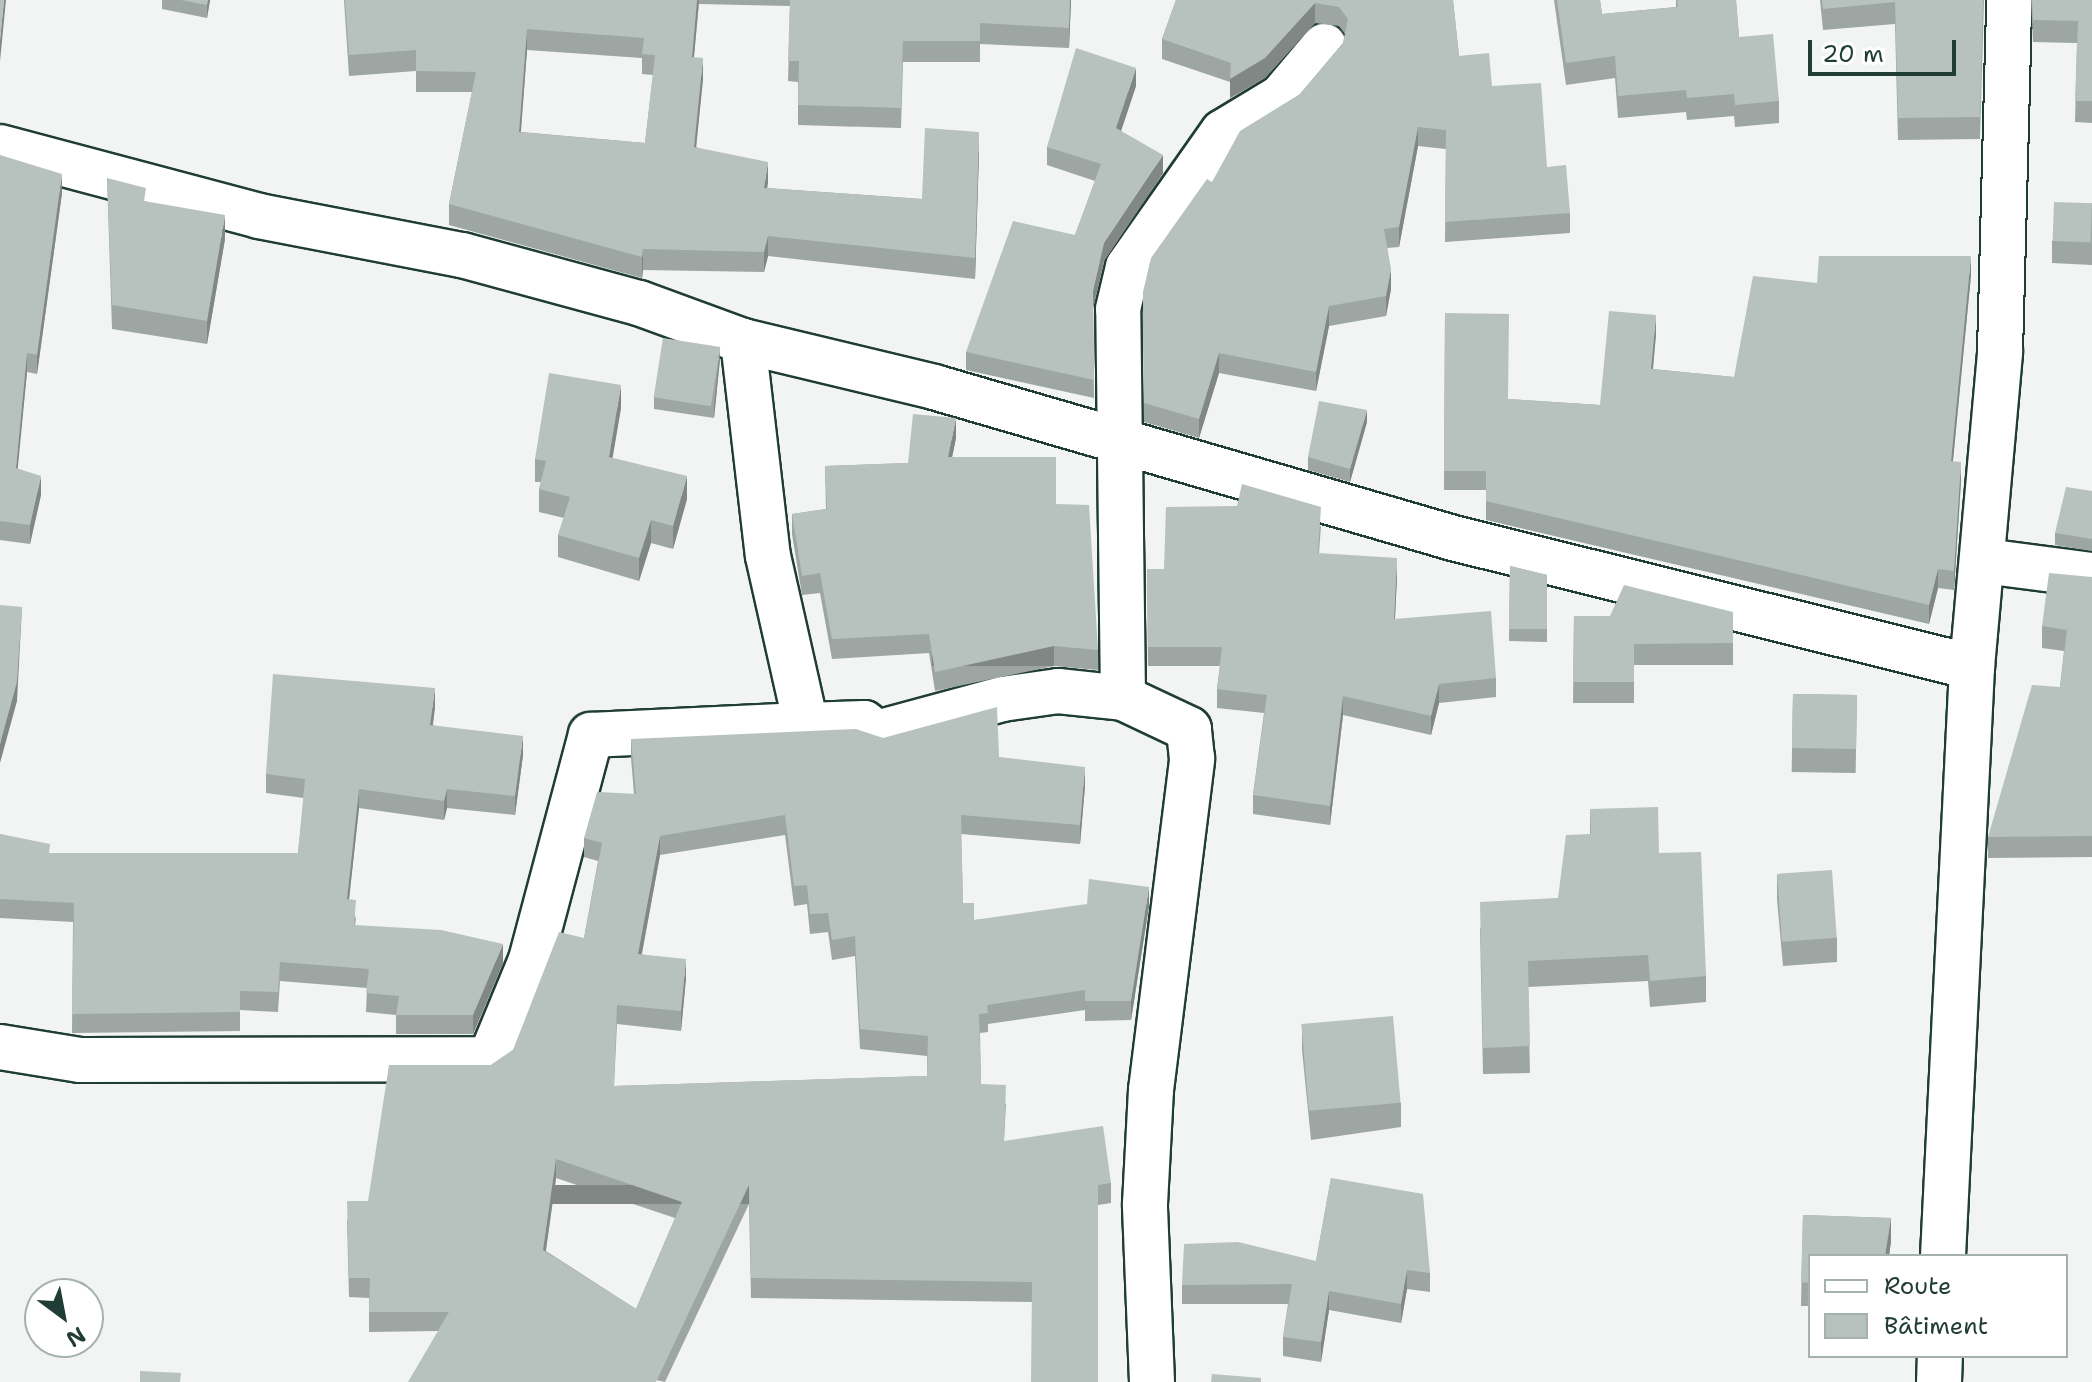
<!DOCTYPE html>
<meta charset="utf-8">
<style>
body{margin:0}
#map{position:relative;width:2092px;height:1382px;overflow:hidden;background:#f2f3f3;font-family:"Shantell Sans",sans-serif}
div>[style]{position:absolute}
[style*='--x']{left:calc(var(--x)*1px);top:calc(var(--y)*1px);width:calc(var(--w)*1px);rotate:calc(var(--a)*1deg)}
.roads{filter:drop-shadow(2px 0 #1f3d34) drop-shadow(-2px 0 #1f3d34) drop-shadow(0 2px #1f3d34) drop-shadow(0 -2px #1f3d34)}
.minor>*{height:44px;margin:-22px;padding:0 22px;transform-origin:22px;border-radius:22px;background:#fff}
.wall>*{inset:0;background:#9da6a3;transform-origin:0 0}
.shaded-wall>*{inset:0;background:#808784;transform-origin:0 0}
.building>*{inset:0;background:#b7c1bd;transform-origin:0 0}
span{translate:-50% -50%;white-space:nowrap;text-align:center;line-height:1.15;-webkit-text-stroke:8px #fff;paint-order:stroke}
.legend{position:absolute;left:1808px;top:1254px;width:260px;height:104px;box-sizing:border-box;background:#fff;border:2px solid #a5b1ae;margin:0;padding:10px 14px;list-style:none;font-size:24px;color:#1f3d34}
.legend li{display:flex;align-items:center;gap:16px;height:40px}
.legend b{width:40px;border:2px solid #a5b1ae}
.north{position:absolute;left:24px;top:1278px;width:80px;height:80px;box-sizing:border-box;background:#fff;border:2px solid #a5b1ae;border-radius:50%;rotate:148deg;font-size:22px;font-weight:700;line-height:32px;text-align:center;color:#1f3d34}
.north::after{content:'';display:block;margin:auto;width:28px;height:36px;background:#1f3d34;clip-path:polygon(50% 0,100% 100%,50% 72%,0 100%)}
.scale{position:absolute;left:1808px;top:40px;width:148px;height:36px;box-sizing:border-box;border:4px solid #1f3d34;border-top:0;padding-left:10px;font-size:24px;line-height:28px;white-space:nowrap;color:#1f3d34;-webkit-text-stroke:6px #fff;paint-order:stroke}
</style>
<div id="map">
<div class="roads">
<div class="minor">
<i style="--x:0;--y:147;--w:268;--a:14.9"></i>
<i style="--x:259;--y:216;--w:207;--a:10.9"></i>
<i style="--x:462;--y:255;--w:183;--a:15.2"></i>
<i style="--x:639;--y:303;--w:111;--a:20.1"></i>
<i style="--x:743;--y:341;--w:196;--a:13.5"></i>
<i style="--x:934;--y:387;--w:541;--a:16.22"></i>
<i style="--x:1453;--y:538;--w:535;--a:13.96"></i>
<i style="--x:743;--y:341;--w:216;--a:83.4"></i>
<i style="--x:768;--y:556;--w:173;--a:77.3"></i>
<i style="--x:806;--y:725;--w:58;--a:-2"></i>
<i style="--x:864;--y:723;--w:16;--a:38"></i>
<i style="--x:877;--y:733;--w:130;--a:-15.2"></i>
<i style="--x:1002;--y:699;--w:57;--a:-8.1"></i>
<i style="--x:1058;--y:691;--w:65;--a:6.1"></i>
<i style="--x:1984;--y:561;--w:109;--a:7.4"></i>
<i style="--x:0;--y:1047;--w:81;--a:9.2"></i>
<i style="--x:80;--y:1060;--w:410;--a:-0.1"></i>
<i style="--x:490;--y:1059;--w:107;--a:-67.5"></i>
<i style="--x:531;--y:960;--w:233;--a:-75.1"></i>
<i style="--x:591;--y:735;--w:215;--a:-2.7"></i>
<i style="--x:1943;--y:1256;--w:590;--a:-87.18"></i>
<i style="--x:1972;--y:667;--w:316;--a:-84.9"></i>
<i style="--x:2000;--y:352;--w:352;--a:-88.5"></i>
<i style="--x:1152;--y:1382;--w:178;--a:-92.3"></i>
<i style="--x:1145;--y:1204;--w:114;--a:-87"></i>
<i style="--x:1151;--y:1090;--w:334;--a:-82.9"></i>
<i style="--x:1192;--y:759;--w:30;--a:-96"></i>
<i style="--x:1189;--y:729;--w:73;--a:-154.8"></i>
<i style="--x:1123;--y:698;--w:389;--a:-90.7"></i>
<i style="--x:1118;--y:309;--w:43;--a:-76.6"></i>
<i style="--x:1128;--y:267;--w:165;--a:-54.9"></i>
<i style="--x:1223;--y:132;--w:68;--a:-31.1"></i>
<i style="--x:1281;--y:97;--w:67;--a:-49.9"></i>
<i style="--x:1939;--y:1382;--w:26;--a:-88"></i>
</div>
</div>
<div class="wall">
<i style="clip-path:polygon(162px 0,210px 0,207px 18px,162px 9px)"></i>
<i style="clip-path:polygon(evenodd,344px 0,1071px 0,1069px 48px,980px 44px,980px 62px,903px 62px,901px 128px,798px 125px,798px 82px,788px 81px,790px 6px,699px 4px,694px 57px,703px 79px,696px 147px,768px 182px,767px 188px,922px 199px,979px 152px,975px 279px,768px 256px,764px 272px,643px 270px,642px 278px,449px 225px,449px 204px,472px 92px,416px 92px,416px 71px,349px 76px,344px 0,527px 50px,642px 58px,642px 74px,653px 75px,645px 143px,521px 132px,527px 50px)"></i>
<i style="clip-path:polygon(1176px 0,1453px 0,1459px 56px,1492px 86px,1547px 167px,1570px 213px,1570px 233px,1445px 242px,1446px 149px,1418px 146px,1399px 247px,1387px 248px,1391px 289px,1386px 316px,1329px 326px,1316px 391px,1219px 373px,1199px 438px,1144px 422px,1143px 292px,1212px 182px,1300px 94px,1343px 43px,1345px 34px,1339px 26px,1315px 23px,1265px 78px,1230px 98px,1230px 82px,1162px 59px,1162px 39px)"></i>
<i style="clip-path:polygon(1554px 0,1600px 0,1602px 14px,1676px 7px,1676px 0,1736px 0,1739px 37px,1779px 101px,1779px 123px,1735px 127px,1734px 116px,1687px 120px,1686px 112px,1618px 118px,1615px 78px,1566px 85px)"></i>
<i style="clip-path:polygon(1820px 0,1984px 0,1980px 139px,1898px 140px,1895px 24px,1823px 30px)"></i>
<i style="clip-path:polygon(2031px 0,2092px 0,2092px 123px,2075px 122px,2077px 43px,2033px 42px)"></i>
<i style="clip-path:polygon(1136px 86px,1121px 131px,1163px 173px,1104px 261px,1093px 308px,1094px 398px,966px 370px,966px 352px,1075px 235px,1095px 181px,1047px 165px,1047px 147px)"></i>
<i style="clip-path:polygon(0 155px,62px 193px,37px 374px,27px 372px,17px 468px,41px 495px,30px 544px,0 540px)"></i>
<i style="clip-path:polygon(107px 178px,146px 202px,225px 239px,207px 344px,112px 329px)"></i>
<i style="clip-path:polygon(2092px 203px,2092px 265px,2052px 263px,2052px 241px)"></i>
<i style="clip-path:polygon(1971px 275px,1953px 461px,1961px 481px,1954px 590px,1938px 588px,1929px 624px,1486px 520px,1486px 490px,1444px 490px,1445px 313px,1508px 399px,1600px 405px,1656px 334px,1653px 369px,1734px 377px,1817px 283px)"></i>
<i style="clip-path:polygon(720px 359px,714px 418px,654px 409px,654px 397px)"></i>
<i style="clip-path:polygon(621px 408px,612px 458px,687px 499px,673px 549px,651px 543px,639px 581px,558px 557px,558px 535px,564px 518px,539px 512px,539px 489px,541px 482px,535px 482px,535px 459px)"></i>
<i style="clip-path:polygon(1367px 422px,1350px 482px,1308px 470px,1308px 457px)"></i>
<i style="clip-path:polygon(956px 438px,952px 457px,1056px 504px,1098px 650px,1098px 670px,1054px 666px,935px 691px,929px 653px,832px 659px,820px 593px,802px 595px,792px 534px,792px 514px,826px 509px,825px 466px,908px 463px)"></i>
<i style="clip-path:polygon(2092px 491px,2092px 551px,2055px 545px,2055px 533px)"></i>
<i style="clip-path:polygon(1321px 526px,1319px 553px,1397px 577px,1395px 619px,1496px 678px,1496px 697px,1439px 703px,1431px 735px,1343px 715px,1330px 825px,1253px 814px,1253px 795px,1264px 713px,1217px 708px,1217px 689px,1220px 666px,1148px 666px,1147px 569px,1164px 569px)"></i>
<i style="clip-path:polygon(1510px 566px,1547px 575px,1547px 642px,1509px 641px)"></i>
<i style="clip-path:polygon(2092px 577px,2092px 857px,1988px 858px,1988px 837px,2060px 687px,2064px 651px,2042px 648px,2042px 626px)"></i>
<i style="clip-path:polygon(1733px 612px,1733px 665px,1634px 665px,1634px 703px,1573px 703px,1574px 616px,1610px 616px)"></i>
<i style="left:1793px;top:694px;width:64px;height:78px;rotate:1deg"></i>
<i style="clip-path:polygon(435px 707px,433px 725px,523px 755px,515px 815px,447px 808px,444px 820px,359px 808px,349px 899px,356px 919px,355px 925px,503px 963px,473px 1034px,396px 1034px,396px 1015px,366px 1012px,367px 988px,280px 981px,278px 1012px,240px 1010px,240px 1031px,72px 1033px,73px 922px,0 918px,0 834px,50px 853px,298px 853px,304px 798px,266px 793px,266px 774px)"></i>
<i style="clip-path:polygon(evenodd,883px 738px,999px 757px,1085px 786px,1080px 844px,961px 834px,963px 903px,974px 920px,1149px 906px,1131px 1020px,1085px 1021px,1085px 1010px,988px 1024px,988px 1032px,980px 1033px,981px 1084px,1006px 1104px,1004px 1141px,1111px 1183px,1111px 1203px,1098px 1205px,1032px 1302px,751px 1298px,749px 1204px,665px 1382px,438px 1331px,369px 1332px,369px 1298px,349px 1297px,347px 1220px,368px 1201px,491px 1065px,513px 1050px,584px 938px,598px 861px,584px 857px,584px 838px,634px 794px,631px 758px,631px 739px,883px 738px,785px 835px,794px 906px,807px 904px,810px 934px,828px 932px,832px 960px,855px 956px,860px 1049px,927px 1056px,927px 1076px,614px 1086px,617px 1024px,681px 1031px,686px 978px,642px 954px,660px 855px,785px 835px,883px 738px,556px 1178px,675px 1218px,636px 1309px,546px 1251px,556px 1178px)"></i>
<i style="clip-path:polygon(1590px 809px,1659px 853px,1706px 976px,1706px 1002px,1650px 1007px,1648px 981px,1528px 987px,1530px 1073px,1483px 1074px,1480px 928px,1558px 898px,1590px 834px)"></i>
<i style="clip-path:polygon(1777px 874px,1837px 938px,1837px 962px,1783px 966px,1777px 899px)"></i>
<i style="clip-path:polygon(1302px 1026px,1401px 1103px,1401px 1127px,1311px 1140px,1302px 1050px)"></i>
<i style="clip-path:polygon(1331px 1178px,1430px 1273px,1430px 1292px,1407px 1289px,1401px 1323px,1329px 1310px,1321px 1362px,1283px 1356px,1283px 1337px,1288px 1304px,1182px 1304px,1182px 1285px,1316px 1261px)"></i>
<i style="clip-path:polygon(1803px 1215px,1891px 1218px,1891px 1241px,1889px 1256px,1810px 1256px,1810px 1306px,1801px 1306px)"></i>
</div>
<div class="shaded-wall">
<i style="clip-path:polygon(4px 0,6px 0,0 61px,0 40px)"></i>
<i style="clip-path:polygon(208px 0,210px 0,207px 18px,207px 5px)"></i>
<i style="clip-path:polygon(697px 0,699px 0,692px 78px,692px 57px)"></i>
<i style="clip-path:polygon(1070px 0,1071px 0,1069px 48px,1069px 28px)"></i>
<i style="clip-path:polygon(1315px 3px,1315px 23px,1265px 78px,1230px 98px,1230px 79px)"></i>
<i style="clip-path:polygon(527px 29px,527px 50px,519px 153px,519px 132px)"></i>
<i style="clip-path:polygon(703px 58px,703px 79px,694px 168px,694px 147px)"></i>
<i style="clip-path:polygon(1136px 68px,1136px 86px,1116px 146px,1116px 128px)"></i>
<i style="clip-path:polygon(1418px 127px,1418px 146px,1399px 247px,1399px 227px)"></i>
<i style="clip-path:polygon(979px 132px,979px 152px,975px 279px,975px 258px)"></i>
<i style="clip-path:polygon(1163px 155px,1163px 173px,1104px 261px,1093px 309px,1093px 291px,1104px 243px)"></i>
<i style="clip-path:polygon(768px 162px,768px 182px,764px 209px,764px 188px)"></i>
<i style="clip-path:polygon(62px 174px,62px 193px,37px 374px,37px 355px)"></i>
<i style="clip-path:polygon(225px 215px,225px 239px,207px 344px,207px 321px)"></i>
<i style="clip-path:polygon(768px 236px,768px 256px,764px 272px,764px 252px)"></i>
<i style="clip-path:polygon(643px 249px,643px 270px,642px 278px,642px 257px)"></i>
<i style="clip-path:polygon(1971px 256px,1971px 275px,1951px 480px,1951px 461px)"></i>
<i style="clip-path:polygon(1391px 269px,1391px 289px,1386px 316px,1386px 296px)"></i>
<i style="clip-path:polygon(1329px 306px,1329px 326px,1316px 391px,1316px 372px)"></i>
<i style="clip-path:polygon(1656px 315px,1656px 334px,1651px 388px,1651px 369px)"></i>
<i style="clip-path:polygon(720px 347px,720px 359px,714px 418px,714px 405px)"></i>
<i style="clip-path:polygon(27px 353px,27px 372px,16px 487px,16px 468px)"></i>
<i style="clip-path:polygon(1219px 353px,1219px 373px,1199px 438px,1199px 419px)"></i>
<i style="clip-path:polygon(621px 385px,621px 408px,609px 479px,609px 457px)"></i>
<i style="clip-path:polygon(1367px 410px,1367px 422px,1350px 482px,1350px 469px)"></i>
<i style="clip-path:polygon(956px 418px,956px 438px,948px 477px,948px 457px)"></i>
<i style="clip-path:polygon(1961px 462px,1961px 481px,1954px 590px,1954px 571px)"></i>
<i style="clip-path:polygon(41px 476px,41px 495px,30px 544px,30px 525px)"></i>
<i style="clip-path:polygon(687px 476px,687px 499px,673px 549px,673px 526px)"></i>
<i style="clip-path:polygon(651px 520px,651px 543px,639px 581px,639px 558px)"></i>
<i style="clip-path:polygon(1397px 558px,1397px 577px,1394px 638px,1394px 619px)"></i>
<i style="clip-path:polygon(1938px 569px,1938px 588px,1929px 624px,1929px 605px)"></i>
<i style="clip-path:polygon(22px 607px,17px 701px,0 763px,0 744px)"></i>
<i style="left:1054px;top:646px;width:20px;height:122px;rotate:90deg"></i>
<i style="clip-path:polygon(1439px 684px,1439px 703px,1431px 735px,1431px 716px)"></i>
<i style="clip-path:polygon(435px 688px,435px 707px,430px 744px,430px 725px)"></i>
<i style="clip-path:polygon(1343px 696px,1343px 715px,1330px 825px,1330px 806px)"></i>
<i style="clip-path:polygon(523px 736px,523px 755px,515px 815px,515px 796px)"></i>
<i style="clip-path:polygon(1085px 767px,1085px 786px,1080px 844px,1080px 825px)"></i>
<i style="clip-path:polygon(359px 789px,359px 808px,347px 918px,347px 899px)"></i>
<i style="clip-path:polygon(447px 789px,447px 808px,444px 820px,444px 801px)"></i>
<i style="clip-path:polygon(660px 836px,660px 855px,638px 973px,638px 954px)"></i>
<i style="clip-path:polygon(1149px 887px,1149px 906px,1131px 1020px,1131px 1001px)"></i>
<i style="clip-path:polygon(503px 944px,503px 963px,473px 1034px,473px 1015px)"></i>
<i style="clip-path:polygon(686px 959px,686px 978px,681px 1031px,681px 1011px)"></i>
<i style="clip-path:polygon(556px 1159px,556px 1178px,543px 1269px,543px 1250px)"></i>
<i style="left:749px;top:1185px;width:19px;height:218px;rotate:90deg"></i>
<i style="clip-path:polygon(1891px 1218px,1891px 1241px,1889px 1256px,1885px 1256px)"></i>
<i style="clip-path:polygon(1407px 1270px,1407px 1289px,1401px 1323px,1401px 1304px)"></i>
<i style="clip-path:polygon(1329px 1291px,1329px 1310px,1321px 1362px,1321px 1342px)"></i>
</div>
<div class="building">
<i style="clip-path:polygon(0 0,4px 0,0 40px)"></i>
<i style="clip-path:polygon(181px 0,208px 0,207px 5px)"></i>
<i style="clip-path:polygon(evenodd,345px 0,697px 0,692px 57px,703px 58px,694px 147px,768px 162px,764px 188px,922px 199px,925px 128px,979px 132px,975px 258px,768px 236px,764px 252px,643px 249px,642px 257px,449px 204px,476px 72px,416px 71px,416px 50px,349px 55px,345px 0,527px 29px,644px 38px,642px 54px,655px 55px,645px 143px,519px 132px,527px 29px)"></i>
<i style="clip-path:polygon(790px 0,1070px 0,1069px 28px,980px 23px,980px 41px,903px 41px,901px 108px,798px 105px,799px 61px,788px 61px)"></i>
<i style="clip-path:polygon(1176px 0,1453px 0,1459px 56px,1489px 53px,1492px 86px,1541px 83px,1547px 167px,1566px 165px,1570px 213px,1445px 222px,1446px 130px,1418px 127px,1399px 227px,1384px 229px,1391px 269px,1386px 296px,1329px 306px,1316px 372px,1219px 353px,1199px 419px,1144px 403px,1143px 292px,1151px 258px,1207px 179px,1212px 182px,1240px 131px,1300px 94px,1343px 43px,1348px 19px,1339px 7px,1315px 3px,1265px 58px,1230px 79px,1231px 63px,1162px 39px)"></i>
<i style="clip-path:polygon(1557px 0,1600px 0,1602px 14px,1678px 7px,1677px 0,1736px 0,1739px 37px,1773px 34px,1779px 101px,1735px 105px,1734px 94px,1687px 98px,1686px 90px,1618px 96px,1615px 56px,1566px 63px)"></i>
<i style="clip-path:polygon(1822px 0,1983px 0,1980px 117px,1898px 118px,1895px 2px,1823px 9px)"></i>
<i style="clip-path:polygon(2032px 0,2092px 0,2092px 101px,2075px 101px,2078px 21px,2033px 20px)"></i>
<i style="clip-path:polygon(1076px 48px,1136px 68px,1116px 128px,1163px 155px,1104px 243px,1093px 291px,1094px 380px,966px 352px,1013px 221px,1075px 235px,1101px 164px,1047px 147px)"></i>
<i style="clip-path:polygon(0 155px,62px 174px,37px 355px,27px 353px,16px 468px,41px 476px,30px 525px,0 521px)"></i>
<i style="clip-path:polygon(107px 178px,146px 188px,144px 201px,225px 215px,207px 321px,112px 305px)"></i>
<i style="left:2054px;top:202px;width:38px;height:39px;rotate:2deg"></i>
<i style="clip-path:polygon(1819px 256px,1971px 256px,1951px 461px,1961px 462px,1954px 571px,1938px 569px,1929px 605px,1486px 501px,1486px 471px,1444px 471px,1445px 313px,1509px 314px,1508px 399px,1600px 405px,1609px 311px,1656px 315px,1651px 369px,1734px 377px,1753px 276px,1817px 283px)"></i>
<i style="left:663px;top:338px;width:58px;height:60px;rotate:9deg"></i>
<i style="clip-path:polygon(549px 373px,621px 385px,609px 457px,687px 476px,673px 526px,651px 520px,639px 558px,558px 535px,570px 497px,539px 489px,546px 461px,535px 459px)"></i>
<i style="clip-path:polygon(1319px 401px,1367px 410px,1350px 469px,1308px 457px)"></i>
<i style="clip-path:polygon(913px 414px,956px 418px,948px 457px,1056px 457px,1056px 504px,1089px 505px,1098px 650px,1054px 646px,935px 672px,929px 634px,832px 639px,820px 573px,802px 576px,792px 514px,827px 509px,825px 466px,908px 463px)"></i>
<i style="clip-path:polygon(1242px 484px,1321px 507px,1318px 553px,1397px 558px,1394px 619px,1491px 611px,1496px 678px,1439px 684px,1431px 716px,1343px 696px,1330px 806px,1253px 795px,1267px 695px,1217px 689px,1222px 647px,1148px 647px,1147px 569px,1164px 569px,1166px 507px,1237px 506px)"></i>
<i style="clip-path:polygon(2066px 487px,2092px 491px,2092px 539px,2055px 533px)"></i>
<i style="clip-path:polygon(1510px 566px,1547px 575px,1547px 629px,1509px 629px)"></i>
<i style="clip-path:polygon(2049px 573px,2092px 577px,2092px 836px,1988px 837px,2032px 685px,2060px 687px,2067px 630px,2042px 626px)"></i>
<i style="clip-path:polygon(1624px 585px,1733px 612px,1733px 643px,1634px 644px,1634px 682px,1573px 682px,1574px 616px,1610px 616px)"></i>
<i style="clip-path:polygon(0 605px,22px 607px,17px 682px,0 744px)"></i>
<i style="clip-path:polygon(273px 674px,435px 688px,430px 725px,523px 736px,515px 796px,447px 789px,444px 801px,359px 789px,347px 899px,356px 900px,354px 925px,441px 930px,503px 944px,473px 1015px,396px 1015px,399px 996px,366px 993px,369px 969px,280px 962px,278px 992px,240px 991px,240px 1012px,72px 1014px,74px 903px,0 899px,0 834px,50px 844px,49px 853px,298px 853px,305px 779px,266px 774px)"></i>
<i style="left:1793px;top:694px;width:64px;height:54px;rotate:1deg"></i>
<i style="clip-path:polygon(evenodd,997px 707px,999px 757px,1085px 767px,1080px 825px,961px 815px,963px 903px,974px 903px,974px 920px,1087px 904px,1089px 879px,1149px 887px,1131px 1001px,1085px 1001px,1085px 990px,987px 1005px,988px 1013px,979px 1014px,981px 1084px,1006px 1085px,1004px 1141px,1103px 1126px,1111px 1183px,1098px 1185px,1098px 1382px,1031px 1382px,1032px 1282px,751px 1278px,749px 1185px,656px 1382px,408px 1382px,449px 1312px,369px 1312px,370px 1278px,349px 1278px,347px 1201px,368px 1201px,389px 1065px,491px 1065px,513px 1050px,559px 932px,584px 938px,602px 843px,584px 838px,597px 792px,636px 794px,631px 739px,856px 729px,883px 738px,997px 707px,785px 815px,794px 886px,807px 885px,810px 914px,828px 913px,832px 940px,855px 936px,860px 1029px,928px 1036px,927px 1076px,614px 1086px,617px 1005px,681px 1011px,686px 959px,638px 954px,660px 836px,785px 815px,997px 707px,556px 1159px,682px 1202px,636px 1309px,543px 1250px,556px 1159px)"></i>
<i style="clip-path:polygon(1658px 807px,1659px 853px,1701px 852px,1706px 976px,1650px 981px,1648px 955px,1528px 961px,1530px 1046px,1483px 1048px,1480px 902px,1558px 898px,1566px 835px,1591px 834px,1590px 809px)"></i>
<i style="left:1832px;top:870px;width:68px;height:55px;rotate:86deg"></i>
<i style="left:1393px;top:1016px;width:87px;height:92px;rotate:85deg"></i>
<i style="clip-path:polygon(1331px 1178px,1423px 1194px,1430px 1273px,1407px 1270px,1401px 1304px,1329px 1291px,1321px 1342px,1283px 1337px,1292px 1284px,1182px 1285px,1184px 1244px,1238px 1242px,1316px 1261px)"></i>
<i style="clip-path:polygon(1803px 1215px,1891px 1218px,1885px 1256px,1810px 1256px,1810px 1283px,1801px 1282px)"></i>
<i style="clip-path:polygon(140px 1371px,181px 1373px,180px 1382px,140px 1382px)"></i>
<i style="clip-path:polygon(1212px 1374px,1261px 1378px,1261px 1382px,1211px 1382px)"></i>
</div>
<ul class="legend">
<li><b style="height:10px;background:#fff"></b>Route</li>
<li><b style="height:22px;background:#b7c1bd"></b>Bâtiment</li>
</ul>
<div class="north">N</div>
<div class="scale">20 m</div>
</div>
